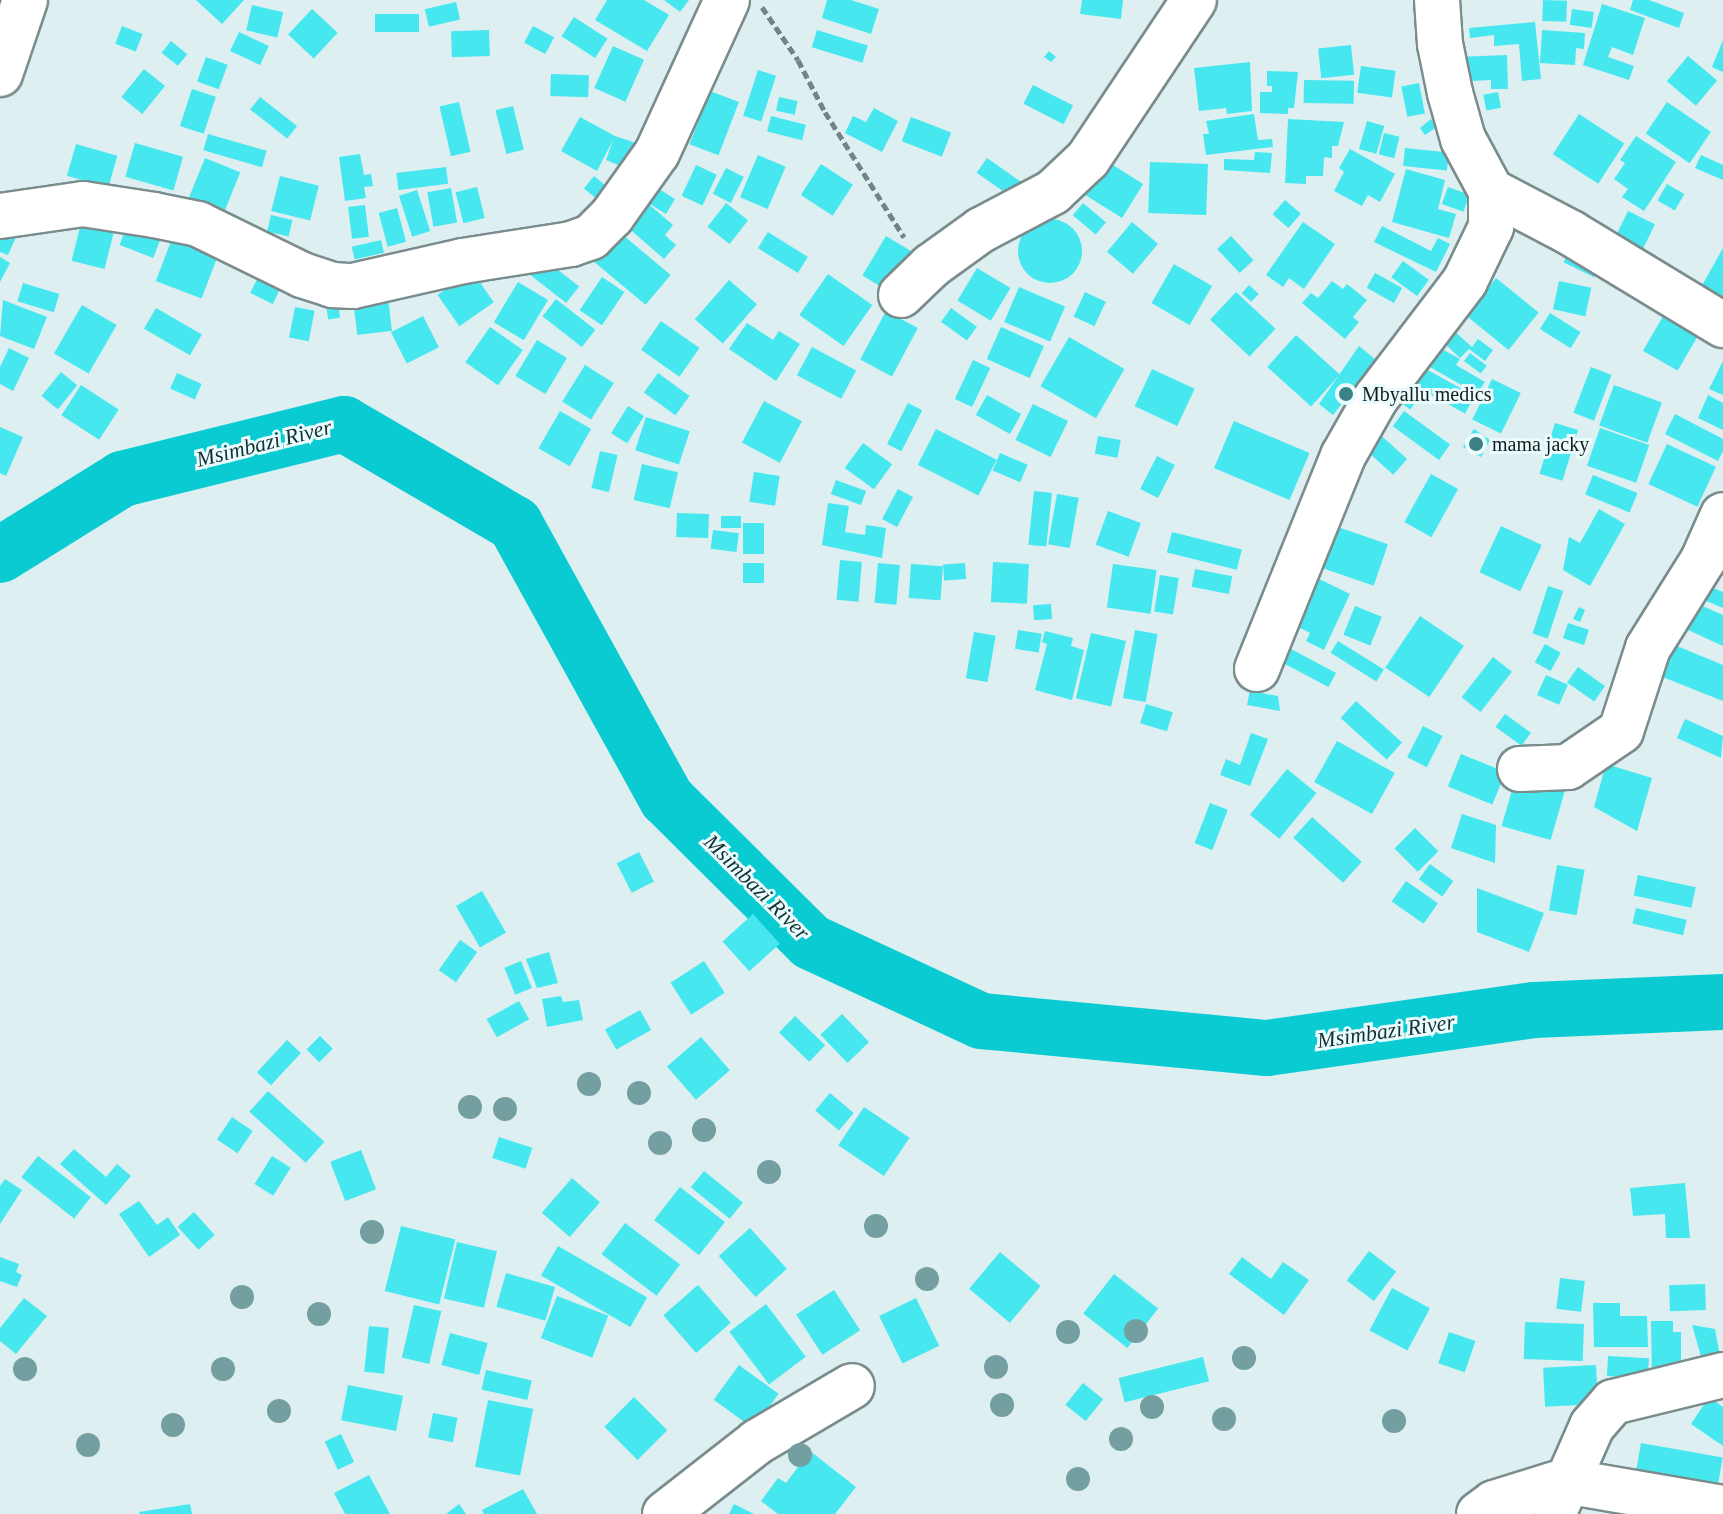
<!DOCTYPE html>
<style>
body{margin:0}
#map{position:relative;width:1723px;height:1514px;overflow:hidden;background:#ddeff0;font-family:"Times New Roman",serif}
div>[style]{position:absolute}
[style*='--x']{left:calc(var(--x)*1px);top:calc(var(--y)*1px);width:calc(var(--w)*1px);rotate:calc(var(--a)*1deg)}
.river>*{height:56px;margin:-28px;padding:0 28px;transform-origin:28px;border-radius:28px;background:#0bcbd2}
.building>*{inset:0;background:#47e7ef;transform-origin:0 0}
.round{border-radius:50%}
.path>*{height:5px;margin-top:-2.5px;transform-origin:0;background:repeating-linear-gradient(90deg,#768283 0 8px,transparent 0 12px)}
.roads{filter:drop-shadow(2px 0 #7b8c8d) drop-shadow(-2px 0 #7b8c8d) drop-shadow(0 2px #7b8c8d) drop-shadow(0 -2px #7b8c8d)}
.minor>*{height:44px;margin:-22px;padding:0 22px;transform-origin:22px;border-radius:22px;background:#fff}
.trees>*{width:24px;height:24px;margin:-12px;border-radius:50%;background:#749fa1}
.dots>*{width:22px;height:22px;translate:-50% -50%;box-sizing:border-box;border:4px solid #eafcfd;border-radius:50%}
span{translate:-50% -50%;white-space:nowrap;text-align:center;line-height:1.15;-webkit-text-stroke:6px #eafcfd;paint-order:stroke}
.poi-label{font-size:20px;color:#161c1d}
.left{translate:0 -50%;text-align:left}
.water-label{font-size:22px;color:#163031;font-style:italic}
</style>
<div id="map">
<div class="river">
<i style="--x:0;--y:555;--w:144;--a:-31.9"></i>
<i style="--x:122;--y:479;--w:229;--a:-13.9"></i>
<i style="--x:344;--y:424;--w:198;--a:30.3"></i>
<i style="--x:515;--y:524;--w:314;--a:61.1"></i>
<i style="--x:667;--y:799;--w:203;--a:44.8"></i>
<i style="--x:811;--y:942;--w:187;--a:24.9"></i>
<i style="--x:981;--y:1021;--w:287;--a:5.4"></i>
<i style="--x:1267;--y:1048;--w:270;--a:-8.1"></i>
<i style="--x:1534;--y:1010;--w:189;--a:-2.4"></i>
</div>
<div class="building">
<i style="clip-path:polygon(196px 0,244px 0,222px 24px)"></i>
<i style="clip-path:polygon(607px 0,644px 0,669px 15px,647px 51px,595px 20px)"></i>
<i style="clip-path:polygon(664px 0,689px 0,680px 12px)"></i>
<i style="clip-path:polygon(827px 0,851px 0,879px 9px,871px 34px,822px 18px)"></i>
<i style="clip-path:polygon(1082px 0,1123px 0,1121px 19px,1080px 14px)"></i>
<i style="left:1543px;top:0;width:24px;height:21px;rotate:2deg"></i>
<i style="clip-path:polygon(1633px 0,1649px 0,1684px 13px,1679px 28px,1630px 10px)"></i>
<i style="left:456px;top:2px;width:18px;height:32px;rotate:77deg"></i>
<i style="clip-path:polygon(1602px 4px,1645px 18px,1633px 55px,1612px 47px,1608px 57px,1634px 66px,1629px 80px,1583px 65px)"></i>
<i style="left:252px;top:5px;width:32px;height:26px;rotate:13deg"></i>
<i style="left:312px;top:9px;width:35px;height:35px;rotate:43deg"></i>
<i style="left:1572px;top:9px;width:22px;height:16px;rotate:8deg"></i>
<i style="left:419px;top:14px;width:18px;height:44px;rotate:90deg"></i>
<i style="left:574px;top:17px;width:40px;height:23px;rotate:33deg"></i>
<i style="clip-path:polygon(1535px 22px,1541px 79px,1522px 81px,1519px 44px,1494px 46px,1494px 35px,1470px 38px,1469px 28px)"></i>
<i style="left:122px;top:26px;width:22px;height:19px;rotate:21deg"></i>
<i style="left:533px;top:26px;width:24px;height:19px;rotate:28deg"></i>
<i style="left:489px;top:30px;width:26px;height:38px;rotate:88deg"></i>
<i style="left:817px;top:30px;width:53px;height:18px;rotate:17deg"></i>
<i style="clip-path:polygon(1542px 30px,1585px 33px,1584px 49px,1576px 48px,1575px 65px,1540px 63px)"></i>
<i style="left:239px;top:32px;width:33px;height:21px;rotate:25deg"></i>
<i style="clip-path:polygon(1723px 40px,1723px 72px,1712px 67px)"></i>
<i style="left:171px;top:41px;width:21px;height:15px;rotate:39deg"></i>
<i style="left:1351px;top:45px;width:30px;height:33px;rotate:84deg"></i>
<i style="left:613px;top:46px;width:34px;height:46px;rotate:24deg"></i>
<i style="clip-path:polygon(1049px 51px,1056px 57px,1051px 62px,1044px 57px)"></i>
<i style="clip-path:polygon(1507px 55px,1508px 89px,1491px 89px,1491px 80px,1471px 81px,1471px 72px,1457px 72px,1456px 57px)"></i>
<i style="left:1688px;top:56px;width:38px;height:33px;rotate:40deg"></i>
<i style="left:206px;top:57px;width:23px;height:26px;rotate:20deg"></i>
<i style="clip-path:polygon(1250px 62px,1252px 111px,1227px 114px,1226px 108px,1199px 111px,1194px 68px)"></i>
<i style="left:1361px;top:66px;width:35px;height:27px;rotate:8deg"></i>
<i style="left:144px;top:69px;width:27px;height:36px;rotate:39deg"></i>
<i style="left:758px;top:70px;width:19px;height:48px;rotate:18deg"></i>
<i style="clip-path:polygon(1267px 71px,1298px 72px,1294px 108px,1288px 108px,1288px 114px,1260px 113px,1260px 92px,1272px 92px,1272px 86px,1267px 86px)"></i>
<i style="left:551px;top:74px;width:38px;height:22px;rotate:2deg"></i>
<i style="left:1304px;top:80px;width:50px;height:23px;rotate:1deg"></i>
<i style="left:1419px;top:83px;width:31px;height:18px;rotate:79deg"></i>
<i style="left:1033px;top:85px;width:45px;height:21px;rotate:27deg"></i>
<i style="left:192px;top:89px;width:25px;height:39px;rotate:18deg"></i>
<i style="left:710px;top:91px;width:31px;height:57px;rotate:21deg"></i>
<i style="left:1498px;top:92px;width:16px;height:15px;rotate:79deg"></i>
<i style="left:260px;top:97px;width:47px;height:16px;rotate:38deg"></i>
<i style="left:779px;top:97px;width:19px;height:14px;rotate:12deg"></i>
<i style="left:459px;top:102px;width:51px;height:20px;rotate:77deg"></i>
<i style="left:1667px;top:102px;width:53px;height:38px;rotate:34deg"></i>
<i style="left:513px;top:106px;width:45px;height:18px;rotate:76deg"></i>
<i style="clip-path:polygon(874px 108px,898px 121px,882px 152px,845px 133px,853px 116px,866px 122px)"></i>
<i style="clip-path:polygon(1254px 114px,1258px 140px,1272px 139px,1273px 147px,1206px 155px,1203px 134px,1209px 134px,1206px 121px)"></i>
<i style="left:1579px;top:114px;width:54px;height:48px;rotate:33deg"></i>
<i style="left:771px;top:116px;width:36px;height:16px;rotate:14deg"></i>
<i style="clip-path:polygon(580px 117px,615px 136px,642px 145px,633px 171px,606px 160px,613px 140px,597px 171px,561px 151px)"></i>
<i style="left:911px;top:117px;width:43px;height:26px;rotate:21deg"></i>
<i style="clip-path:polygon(1288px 119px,1344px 122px,1338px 146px,1332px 146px,1332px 158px,1324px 157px,1323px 176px,1306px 176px,1306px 184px,1285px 183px)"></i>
<i style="clip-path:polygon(1431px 119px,1437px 127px,1425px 135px,1420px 128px)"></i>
<i style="left:1367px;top:121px;width:18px;height:29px;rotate:16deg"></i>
<i style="left:1384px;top:133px;width:16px;height:22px;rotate:14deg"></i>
<i style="left:208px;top:134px;width:61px;height:17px;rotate:16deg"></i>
<i style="clip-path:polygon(1636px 136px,1676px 162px,1644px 211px,1622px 197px,1628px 189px,1614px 179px,1625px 163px,1620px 160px)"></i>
<i style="left:135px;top:143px;width:50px;height:35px;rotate:16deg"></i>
<i style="left:76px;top:144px;width:43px;height:33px;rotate:16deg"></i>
<i style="left:1405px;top:148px;width:44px;height:18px;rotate:6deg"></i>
<i style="clip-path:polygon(1350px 149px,1395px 174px,1380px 202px,1368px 195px,1362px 206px,1334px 191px,1344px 172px,1339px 168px)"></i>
<i style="clip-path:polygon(1255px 152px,1272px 153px,1270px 173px,1224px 170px,1224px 159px,1254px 160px)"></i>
<i style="clip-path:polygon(360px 154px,364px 175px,371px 174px,373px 186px,364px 187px,366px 198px,345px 201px,339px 157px)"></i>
<i style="left:758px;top:155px;width:30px;height:46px;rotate:23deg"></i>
<i style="clip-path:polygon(1701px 155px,1723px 165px,1723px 180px,1695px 168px)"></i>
<i style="left:1100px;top:157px;width:51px;height:40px;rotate:32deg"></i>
<i style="left:205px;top:158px;width:38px;height:51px;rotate:22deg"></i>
<i style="left:987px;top:158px;width:42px;height:18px;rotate:35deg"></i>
<i style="left:1150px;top:162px;width:58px;height:51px;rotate:2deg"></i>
<i style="left:821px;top:164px;width:38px;height:37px;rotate:33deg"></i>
<i style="left:696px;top:165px;width:23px;height:34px;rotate:25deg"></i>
<i style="left:446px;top:167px;width:17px;height:50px;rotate:83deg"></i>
<i style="left:726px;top:168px;width:20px;height:29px;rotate:27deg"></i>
<i style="clip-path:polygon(1406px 169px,1445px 180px,1438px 209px,1456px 214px,1449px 238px,1392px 222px)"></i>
<i style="left:280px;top:176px;width:40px;height:36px;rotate:14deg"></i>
<i style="left:594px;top:176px;width:19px;height:16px;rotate:39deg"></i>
<i style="clip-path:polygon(643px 179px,675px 199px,666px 214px,645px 201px,673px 225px,665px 235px,676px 245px,664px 259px,625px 225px)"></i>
<i style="left:1667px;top:184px;width:20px;height:19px;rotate:30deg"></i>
<i style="left:477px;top:187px;width:32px;height:22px;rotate:76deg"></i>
<i style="left:1448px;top:187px;width:23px;height:18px;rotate:20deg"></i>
<i style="left:451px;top:188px;width:35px;height:24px;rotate:80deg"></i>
<i style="left:417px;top:190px;width:43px;height:19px;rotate:72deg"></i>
<i style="left:1285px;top:200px;width:21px;height:19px;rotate:41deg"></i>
<i style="left:726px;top:203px;width:28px;height:30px;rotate:38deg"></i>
<i style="left:1083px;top:203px;width:30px;height:16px;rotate:40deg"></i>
<i style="left:365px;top:205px;width:32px;height:17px;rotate:83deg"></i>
<i style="left:397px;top:208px;width:35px;height:19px;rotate:75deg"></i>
<i style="left:1628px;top:211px;width:30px;height:38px;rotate:26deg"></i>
<i style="left:271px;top:215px;width:22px;height:17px;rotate:13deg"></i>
<i style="left:130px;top:218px;width:36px;height:29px;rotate:21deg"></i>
<i class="round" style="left:1018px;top:219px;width:64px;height:64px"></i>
<i style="left:1132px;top:222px;width:34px;height:39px;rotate:40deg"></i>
<i style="clip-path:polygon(1303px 222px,1335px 244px,1304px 289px,1289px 278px,1283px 287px,1266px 275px)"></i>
<i style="left:81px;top:223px;width:34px;height:39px;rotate:14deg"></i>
<i style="left:178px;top:223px;width:49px;height:62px;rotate:21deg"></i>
<i style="clip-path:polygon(1382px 226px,1431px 251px,1438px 238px,1450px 244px,1436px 272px,1374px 242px)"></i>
<i style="clip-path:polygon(0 229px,16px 237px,8px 255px,0 252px)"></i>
<i style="left:617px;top:230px;width:70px;height:39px;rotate:40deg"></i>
<i style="left:768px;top:232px;width:47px;height:19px;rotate:32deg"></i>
<i style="left:886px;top:236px;width:31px;height:46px;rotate:31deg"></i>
<i style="left:1231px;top:236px;width:33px;height:19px;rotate:47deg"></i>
<i style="left:381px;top:240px;width:13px;height:30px;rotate:77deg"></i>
<i style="left:1571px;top:247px;width:34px;height:17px;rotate:26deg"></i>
<i style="clip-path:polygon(1723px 248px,1723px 301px,1699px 291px)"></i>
<i style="left:535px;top:252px;width:56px;height:21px;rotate:38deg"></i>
<i style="clip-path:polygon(0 257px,10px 263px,0 282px)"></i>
<i style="left:1403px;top:261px;width:32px;height:20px;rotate:36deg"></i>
<i style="left:1174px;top:264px;width:44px;height:45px;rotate:30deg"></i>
<i style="left:977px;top:268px;width:39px;height:38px;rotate:31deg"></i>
<i style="left:472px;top:271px;width:38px;height:42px;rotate:55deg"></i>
<i style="left:1375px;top:273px;width:31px;height:17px;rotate:29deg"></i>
<i style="left:828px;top:274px;width:54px;height:50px;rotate:35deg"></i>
<i style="left:259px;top:275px;width:25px;height:20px;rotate:26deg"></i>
<i style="left:602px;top:277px;width:27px;height:40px;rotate:34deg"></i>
<i style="left:1496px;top:278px;width:55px;height:48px;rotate:39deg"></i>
<i style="left:729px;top:280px;width:37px;height:52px;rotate:41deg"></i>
<i style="clip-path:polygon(1332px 281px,1343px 289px,1347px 284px,1367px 300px,1353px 317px,1359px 322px,1345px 339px,1302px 303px,1311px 293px,1318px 298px)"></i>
<i style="left:1559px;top:281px;width:33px;height:29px;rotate:12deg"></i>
<i style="left:518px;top:282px;width:35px;height:47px;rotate:31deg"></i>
<i style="left:23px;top:283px;width:38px;height:19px;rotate:17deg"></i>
<i style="left:1249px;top:285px;width:13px;height:11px;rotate:42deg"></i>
<i style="left:1019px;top:287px;width:50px;height:38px;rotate:23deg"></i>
<i style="left:1085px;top:292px;width:23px;height:27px;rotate:25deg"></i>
<i style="left:1236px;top:292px;width:54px;height:38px;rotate:43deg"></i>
<i style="left:388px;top:298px;width:33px;height:35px;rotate:83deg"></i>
<i style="left:556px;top:299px;width:50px;height:22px;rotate:38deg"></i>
<i style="clip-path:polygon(3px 300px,47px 317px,34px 349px,0 336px)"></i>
<i style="left:338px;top:303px;width:15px;height:12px;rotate:82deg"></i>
<i style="left:82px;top:305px;width:40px;height:56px;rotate:30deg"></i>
<i style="left:295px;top:307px;width:20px;height:31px;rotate:11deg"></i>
<i style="left:156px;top:308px;width:53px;height:24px;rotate:30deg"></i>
<i style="left:951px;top:308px;width:32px;height:17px;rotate:36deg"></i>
<i style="left:886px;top:311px;width:36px;height:55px;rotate:28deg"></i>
<i style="left:1666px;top:311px;width:40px;height:46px;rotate:30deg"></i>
<i style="left:1550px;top:313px;width:36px;height:19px;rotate:32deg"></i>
<i style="left:423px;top:316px;width:35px;height:36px;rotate:63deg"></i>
<i style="left:661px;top:321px;width:47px;height:35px;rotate:35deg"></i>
<i style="clip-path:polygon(747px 323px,773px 340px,779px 331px,800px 344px,776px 381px,729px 349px)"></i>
<i style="left:490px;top:327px;width:40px;height:43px;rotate:35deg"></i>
<i style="left:1001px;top:327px;width:47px;height:35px;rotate:24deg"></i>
<i style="clip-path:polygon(1452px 329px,1472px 347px,1478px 339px,1493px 350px,1485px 361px,1469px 349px,1460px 358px,1442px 341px)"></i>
<i style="left:1296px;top:335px;width:59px;height:43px;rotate:42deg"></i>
<i style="left:1069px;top:337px;width:64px;height:57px;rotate:30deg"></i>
<i style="left:537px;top:340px;width:35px;height:42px;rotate:31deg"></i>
<i style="clip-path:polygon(1359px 346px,1376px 360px,1333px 415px,1319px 404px)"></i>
<i style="left:812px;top:347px;width:50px;height:32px;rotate:28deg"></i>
<i style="clip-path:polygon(9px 348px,29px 358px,13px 391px,0 384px,0 367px)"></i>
<i style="clip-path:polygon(1440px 348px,1460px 359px,1456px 365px,1485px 382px,1477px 394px,1430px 367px)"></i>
<i style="left:1470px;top:353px;width:21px;height:10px;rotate:37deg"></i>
<i style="left:973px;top:360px;width:19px;height:43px;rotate:25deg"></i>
<i style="clip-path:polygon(1723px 361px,1723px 395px,1709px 389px)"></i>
<i style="left:585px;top:365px;width:34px;height:43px;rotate:32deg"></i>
<i style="left:1591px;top:367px;width:22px;height:49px;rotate:21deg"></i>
<i style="left:1424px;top:368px;width:58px;height:20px;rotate:29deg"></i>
<i style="left:1152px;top:369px;width:47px;height:41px;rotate:25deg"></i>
<i style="left:61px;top:372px;width:21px;height:31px;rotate:39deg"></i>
<i style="left:177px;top:373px;width:27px;height:17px;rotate:24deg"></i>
<i style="left:658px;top:373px;width:39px;height:24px;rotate:36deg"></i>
<i style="left:1492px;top:379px;width:32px;height:45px;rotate:26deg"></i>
<i style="left:1406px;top:383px;width:19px;height:19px;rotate:36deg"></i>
<i style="left:81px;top:385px;width:45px;height:36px;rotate:33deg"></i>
<i style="left:1614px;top:385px;width:51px;height:43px;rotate:20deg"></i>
<i style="left:987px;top:395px;width:39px;height:23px;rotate:29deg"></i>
<i style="clip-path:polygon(1708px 395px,1723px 403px,1723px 430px,1698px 418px)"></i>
<i style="left:764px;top:401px;width:43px;height:47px;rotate:28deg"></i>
<i style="left:908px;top:403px;width:16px;height:46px;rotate:27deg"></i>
<i style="left:1033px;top:404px;width:39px;height:40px;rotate:26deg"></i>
<i style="left:628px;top:406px;width:19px;height:32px;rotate:32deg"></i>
<i style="left:560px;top:411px;width:36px;height:43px;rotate:30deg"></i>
<i style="left:1404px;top:411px;width:57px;height:19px;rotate:36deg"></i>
<i style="clip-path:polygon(1675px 414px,1723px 439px,1723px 451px,1718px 461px,1665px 434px)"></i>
<i style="left:646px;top:417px;width:46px;height:35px;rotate:18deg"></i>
<i style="left:1234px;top:421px;width:82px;height:51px;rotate:23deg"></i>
<i style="left:1555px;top:423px;width:24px;height:53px;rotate:17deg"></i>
<i style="clip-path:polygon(0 427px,23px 437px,6px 476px,0 473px)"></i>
<i style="left:1600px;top:428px;width:52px;height:40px;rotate:19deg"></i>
<i style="left:936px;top:429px;width:68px;height:40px;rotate:27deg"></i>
<i style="clip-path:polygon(1474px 429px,1490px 440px,1481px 457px,1463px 447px)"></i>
<i style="left:1376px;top:431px;width:42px;height:21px;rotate:42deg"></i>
<i style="left:1098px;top:436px;width:23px;height:18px;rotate:10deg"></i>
<i style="left:863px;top:443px;width:36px;height:31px;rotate:36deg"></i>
<i style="left:1667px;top:444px;width:54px;height:44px;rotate:25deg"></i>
<i style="left:600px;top:451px;width:18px;height:38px;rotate:13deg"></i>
<i style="left:1000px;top:453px;width:30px;height:19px;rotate:23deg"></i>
<i style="left:1157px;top:456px;width:20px;height:37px;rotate:27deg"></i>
<i style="left:642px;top:464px;width:37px;height:37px;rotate:13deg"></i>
<i style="left:754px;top:472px;width:26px;height:30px;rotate:9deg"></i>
<i style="left:1431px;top:474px;width:31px;height:55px;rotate:29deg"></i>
<i style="left:1593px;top:475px;width:48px;height:21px;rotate:22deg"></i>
<i style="left:836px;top:480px;width:32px;height:15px;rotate:20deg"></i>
<i style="left:898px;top:489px;width:17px;height:34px;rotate:28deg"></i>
<i style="left:1034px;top:491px;width:18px;height:54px;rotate:6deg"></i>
<i style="left:1057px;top:494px;width:22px;height:51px;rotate:10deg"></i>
<i style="clip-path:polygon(828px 503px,849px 506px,845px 532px,865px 535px,866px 525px,886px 528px,882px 558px,822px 545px)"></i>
<i style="clip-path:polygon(1599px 509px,1625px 524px,1590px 586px,1563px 570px,1569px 537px,1580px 543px)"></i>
<i style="left:1108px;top:511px;width:35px;height:36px;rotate:20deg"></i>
<i style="left:677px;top:513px;width:32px;height:24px;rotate:2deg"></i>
<i style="left:721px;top:516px;width:20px;height:12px"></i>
<i style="left:743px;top:523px;width:21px;height:31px"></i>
<i style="left:1335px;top:526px;width:56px;height:44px;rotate:19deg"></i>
<i style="left:1501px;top:526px;width:45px;height:51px;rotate:25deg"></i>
<i style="left:713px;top:530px;width:26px;height:19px;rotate:7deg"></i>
<i style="left:1172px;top:532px;width:72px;height:21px;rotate:14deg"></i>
<i style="left:840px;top:560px;width:22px;height:40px;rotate:5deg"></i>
<i style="left:993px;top:562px;width:36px;height:40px;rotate:3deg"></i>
<i style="left:743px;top:563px;width:21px;height:20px"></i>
<i style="left:878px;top:563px;width:22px;height:40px;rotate:5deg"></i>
<i style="left:965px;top:563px;width:16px;height:22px;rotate:86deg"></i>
<i style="left:911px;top:564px;width:32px;height:34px;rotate:4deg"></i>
<i style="left:1113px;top:564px;width:44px;height:44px;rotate:8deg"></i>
<i style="left:1195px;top:569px;width:38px;height:18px;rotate:11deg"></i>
<i style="left:1160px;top:575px;width:19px;height:37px;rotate:9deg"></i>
<i style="clip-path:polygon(1311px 575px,1350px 594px,1324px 650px,1306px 641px,1310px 633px,1289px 622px)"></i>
<i style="left:1548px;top:586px;width:16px;height:50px;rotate:18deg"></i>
<i style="clip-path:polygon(1711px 587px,1723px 592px,1723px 608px,1706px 601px)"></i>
<i style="left:1051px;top:604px;width:15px;height:18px;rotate:86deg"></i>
<i style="clip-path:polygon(1698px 604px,1723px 615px,1723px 646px,1688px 630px)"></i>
<i style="left:1355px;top:606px;width:29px;height:31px;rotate:22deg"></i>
<i style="clip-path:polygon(1579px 607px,1585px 610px,1580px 622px,1573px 619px)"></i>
<i style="left:1420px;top:616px;width:53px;height:62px;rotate:34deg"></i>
<i style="left:1568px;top:623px;width:22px;height:16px;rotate:18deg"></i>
<i style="left:1018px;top:630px;width:24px;height:19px;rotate:9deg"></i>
<i style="left:1135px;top:630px;width:23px;height:69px;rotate:10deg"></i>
<i style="clip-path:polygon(1045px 631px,1073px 638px,1071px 646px,1084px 650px,1072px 700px,1035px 690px,1047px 644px,1042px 642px)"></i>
<i style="left:974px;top:632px;width:22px;height:47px;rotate:10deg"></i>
<i style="left:1091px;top:633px;width:36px;height:67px;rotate:13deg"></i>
<i style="left:1338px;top:641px;width:54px;height:14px;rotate:32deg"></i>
<i style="left:1545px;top:644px;width:18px;height:21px;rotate:29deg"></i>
<i style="clip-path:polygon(1672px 644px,1723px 665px,1723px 701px,1660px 676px)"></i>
<i style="left:1291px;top:649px;width:51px;height:16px;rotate:28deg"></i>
<i style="left:1493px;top:657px;width:24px;height:51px;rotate:38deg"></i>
<i style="left:1578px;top:667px;width:33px;height:19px;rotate:35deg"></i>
<i style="left:1546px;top:675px;width:24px;height:22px;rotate:24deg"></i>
<i style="clip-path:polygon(1250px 691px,1278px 696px,1280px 711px,1247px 705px)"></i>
<i style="left:1356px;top:701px;width:62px;height:23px;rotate:42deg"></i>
<i style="left:1146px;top:704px;width:28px;height:20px;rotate:17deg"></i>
<i style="left:1505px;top:714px;width:32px;height:16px;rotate:36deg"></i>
<i style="clip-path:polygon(1685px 719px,1723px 736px,1721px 758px,1677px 738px)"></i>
<i style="left:1423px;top:726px;width:22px;height:35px;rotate:27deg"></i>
<i style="clip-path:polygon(1251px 733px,1268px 739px,1250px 786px,1220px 775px,1226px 759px,1240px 765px)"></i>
<i style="left:1337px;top:741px;width:66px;height:47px;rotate:29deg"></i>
<i style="left:1461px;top:754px;width:48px;height:35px;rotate:22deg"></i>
<i style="clip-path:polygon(1606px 764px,1652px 778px,1637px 831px,1594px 807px)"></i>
<i style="left:1287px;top:769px;width:38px;height:59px;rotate:39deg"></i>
<i style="left:1516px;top:776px;width:51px;height:52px;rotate:16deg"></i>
<i style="left:1210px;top:803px;width:19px;height:43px;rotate:21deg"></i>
<i style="clip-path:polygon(1462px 814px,1496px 825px,1495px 863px,1451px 848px)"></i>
<i style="left:1312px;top:817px;width:67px;height:28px;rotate:42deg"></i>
<i style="left:1415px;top:828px;width:33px;height:29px;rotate:45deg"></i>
<i style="left:639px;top:852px;width:33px;height:25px;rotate:63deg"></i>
<i style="left:1430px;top:864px;width:29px;height:19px;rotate:36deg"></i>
<i style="left:1557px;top:865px;width:28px;height:46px;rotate:10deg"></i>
<i style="left:1638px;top:875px;width:59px;height:21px;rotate:12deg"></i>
<i style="left:1406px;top:881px;width:39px;height:25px;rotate:35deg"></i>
<i style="clip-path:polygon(1477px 888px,1544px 913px,1529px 952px,1477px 932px)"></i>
<i style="left:482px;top:891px;width:48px;height:30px;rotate:60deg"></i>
<i style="left:1636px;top:908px;width:52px;height:16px;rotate:13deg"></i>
<i style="left:753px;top:914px;width:40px;height:41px;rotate:48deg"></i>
<i style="left:460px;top:940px;width:21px;height:37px;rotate:35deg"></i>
<i style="clip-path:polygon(549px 952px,558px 983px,537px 988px,526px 959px)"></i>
<i style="left:521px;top:961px;width:29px;height:18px;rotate:68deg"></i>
<i style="left:704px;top:961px;width:38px;height:40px;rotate:57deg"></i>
<i style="clip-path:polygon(561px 996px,563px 1002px,579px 1000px,583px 1020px,547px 1027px,542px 999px)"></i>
<i style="left:519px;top:1001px;width:21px;height:37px;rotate:61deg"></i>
<i style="left:640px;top:1010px;width:23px;height:40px;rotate:61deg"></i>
<i style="left:842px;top:1014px;width:39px;height:30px;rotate:46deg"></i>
<i style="left:795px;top:1016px;width:42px;height:23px;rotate:44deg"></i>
<i style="left:320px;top:1036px;width:18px;height:19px;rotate:45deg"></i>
<i style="left:701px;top:1037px;width:44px;height:45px;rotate:49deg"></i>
<i style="left:287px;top:1040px;width:19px;height:44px;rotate:43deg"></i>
<i style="left:268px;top:1091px;width:76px;height:28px;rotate:42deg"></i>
<i style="left:830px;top:1093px;width:31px;height:23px;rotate:40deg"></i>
<i style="left:864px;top:1107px;width:55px;height:46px;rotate:34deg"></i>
<i style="left:232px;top:1117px;width:25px;height:27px;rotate:34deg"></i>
<i style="left:499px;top:1137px;width:35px;height:22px;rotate:18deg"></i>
<i style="clip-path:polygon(74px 1149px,106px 1177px,117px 1164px,131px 1176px,106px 1205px,60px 1164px)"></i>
<i style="left:361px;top:1150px;width:42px;height:33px;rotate:69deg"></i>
<i style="left:38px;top:1156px;width:67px;height:27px;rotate:38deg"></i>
<i style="left:272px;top:1156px;width:22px;height:33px;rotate:32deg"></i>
<i style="left:704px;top:1171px;width:50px;height:21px;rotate:39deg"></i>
<i style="left:572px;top:1178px;width:37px;height:46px;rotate:41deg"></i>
<i style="clip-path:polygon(5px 1179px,22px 1190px,0 1224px,0 1186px)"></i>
<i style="clip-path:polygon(1685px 1183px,1690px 1238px,1666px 1238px,1665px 1214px,1633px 1216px,1630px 1188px)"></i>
<i style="left:680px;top:1187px;width:57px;height:42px;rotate:38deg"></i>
<i style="clip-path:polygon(139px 1201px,157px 1225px,168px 1217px,180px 1235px,149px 1257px,119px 1214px)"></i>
<i style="left:194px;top:1212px;width:31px;height:22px;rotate:48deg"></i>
<i style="left:625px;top:1223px;width:69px;height:39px;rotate:37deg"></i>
<i style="left:401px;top:1226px;width:56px;height:67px;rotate:14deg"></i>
<i style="left:750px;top:1228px;width:55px;height:42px;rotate:48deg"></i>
<i style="left:457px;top:1242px;width:41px;height:58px;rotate:13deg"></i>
<i style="left:558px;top:1246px;width:103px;height:34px;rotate:30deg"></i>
<i style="left:1369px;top:1251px;width:34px;height:37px;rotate:37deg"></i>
<i style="left:1000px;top:1252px;width:53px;height:48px;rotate:40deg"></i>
<i style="clip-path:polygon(0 1257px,19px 1264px,16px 1272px,22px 1275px,17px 1287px,0 1281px)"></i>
<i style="clip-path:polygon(1242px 1257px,1271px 1279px,1283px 1262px,1309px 1280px,1284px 1315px,1229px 1274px)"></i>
<i style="left:506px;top:1273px;width:51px;height:35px;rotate:16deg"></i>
<i style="left:1114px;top:1274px;width:56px;height:50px;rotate:38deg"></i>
<i style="left:1560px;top:1278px;width:25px;height:31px;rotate:7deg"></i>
<i style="left:1705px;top:1284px;width:26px;height:36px;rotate:88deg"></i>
<i style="left:698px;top:1285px;width:50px;height:46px;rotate:49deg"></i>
<i style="left:1392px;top:1288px;width:43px;height:48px;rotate:28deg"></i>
<i style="left:834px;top:1290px;width:48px;height:45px;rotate:57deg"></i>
<i style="left:557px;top:1296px;width:55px;height:45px;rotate:21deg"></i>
<i style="clip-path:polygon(24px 1298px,47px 1316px,16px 1354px,0 1341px,0 1328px)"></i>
<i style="left:916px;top:1298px;width:53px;height:41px;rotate:64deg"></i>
<i style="clip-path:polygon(1593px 1303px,1620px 1303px,1620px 1316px,1647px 1316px,1648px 1347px,1594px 1347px)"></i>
<i style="left:766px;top:1304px;width:66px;height:46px;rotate:53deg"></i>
<i style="left:414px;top:1305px;width:28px;height:54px;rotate:13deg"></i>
<i style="clip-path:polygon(1651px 1321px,1673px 1321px,1673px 1332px,1681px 1332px,1681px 1378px,1652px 1378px)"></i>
<i style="left:1525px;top:1322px;width:59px;height:37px;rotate:2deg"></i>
<i style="clip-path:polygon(1692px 1325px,1715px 1329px,1721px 1362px,1704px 1367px)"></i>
<i style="left:369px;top:1326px;width:20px;height:46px;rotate:6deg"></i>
<i style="left:1449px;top:1332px;width:28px;height:33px;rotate:19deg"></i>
<i style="left:450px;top:1333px;width:39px;height:33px;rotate:15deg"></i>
<i style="left:1608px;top:1356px;width:41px;height:20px;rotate:3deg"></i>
<i style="left:1203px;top:1357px;width:25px;height:87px;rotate:76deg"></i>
<i style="left:739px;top:1365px;width:49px;height:43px;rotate:36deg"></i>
<i style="left:1596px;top:1365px;width:39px;height:53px;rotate:87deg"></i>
<i style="left:486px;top:1370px;width:47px;height:20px;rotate:13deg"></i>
<i style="left:1083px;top:1383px;width:26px;height:28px;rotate:39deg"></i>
<i style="left:348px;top:1385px;width:56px;height:36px;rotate:11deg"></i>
<i style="left:634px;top:1397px;width:47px;height:42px;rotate:45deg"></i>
<i style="clip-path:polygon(1709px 1397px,1723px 1407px,1723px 1446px,1691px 1424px)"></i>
<i style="left:488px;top:1400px;width:46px;height:68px;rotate:11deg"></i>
<i style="left:433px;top:1413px;width:25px;height:25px;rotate:11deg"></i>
<i style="left:341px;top:1434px;width:31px;height:18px;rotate:65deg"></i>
<i style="left:1641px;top:1443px;width:83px;height:36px;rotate:10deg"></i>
<i style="clip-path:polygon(810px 1451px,856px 1487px,835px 1514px,778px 1514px,761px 1501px,778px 1478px,786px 1483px)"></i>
<i style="clip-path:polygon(369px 1475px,390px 1514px,345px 1514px,334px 1493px)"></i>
<i style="clip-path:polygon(523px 1489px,537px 1514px,484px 1514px,482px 1510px)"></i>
<i style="clip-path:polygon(190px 1504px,192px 1514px,140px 1514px,139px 1512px)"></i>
<i style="clip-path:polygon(459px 1504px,466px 1514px,446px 1514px)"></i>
<i style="clip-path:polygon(734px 1504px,754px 1514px,729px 1514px)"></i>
</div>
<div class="path">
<i style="--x:762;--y:7;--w:64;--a:55.8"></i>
<i style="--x:798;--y:60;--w:59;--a:62.6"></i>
<i style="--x:825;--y:112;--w:148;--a:57.7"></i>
</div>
<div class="roads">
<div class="minor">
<i style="--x:0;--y:74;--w:78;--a:-71.3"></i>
<i style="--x:1491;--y:191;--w:90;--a:27.7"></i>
<i style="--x:1571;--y:233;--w:178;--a:31.2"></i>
<i style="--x:0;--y:216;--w:84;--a:-8.2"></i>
<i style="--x:83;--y:204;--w:72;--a:8.8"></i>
<i style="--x:154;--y:215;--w:45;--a:11.6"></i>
<i style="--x:198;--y:224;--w:116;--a:26.1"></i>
<i style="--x:302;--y:275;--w:32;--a:18"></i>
<i style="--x:332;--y:285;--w:21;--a:3"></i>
<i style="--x:353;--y:286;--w:113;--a:-12.8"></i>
<i style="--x:463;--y:261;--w:109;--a:-8.9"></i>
<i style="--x:571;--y:244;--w:21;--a:-19"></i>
<i style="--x:591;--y:237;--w:30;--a:-45"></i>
<i style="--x:612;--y:216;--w:77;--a:-54.5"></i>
<i style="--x:657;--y:153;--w:168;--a:-65.4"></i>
<i style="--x:901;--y:295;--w:42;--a:-44"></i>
<i style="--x:931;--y:266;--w:62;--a:-35.8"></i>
<i style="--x:981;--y:230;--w:81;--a:-27.8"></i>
<i style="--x:1053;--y:192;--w:48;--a:-43.3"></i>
<i style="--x:1088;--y:159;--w:191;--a:-56.3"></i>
<i style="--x:1257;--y:669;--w:230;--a:-68"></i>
<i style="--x:1343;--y:456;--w:67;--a:-60.4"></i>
<i style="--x:1376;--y:398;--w:147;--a:-52.7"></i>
<i style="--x:1465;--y:281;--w:60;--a:-64.3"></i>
<i style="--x:1491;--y:227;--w:36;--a:-90"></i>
<i style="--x:1491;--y:191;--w:59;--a:-118.3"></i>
<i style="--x:1463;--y:139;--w:48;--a:-105.8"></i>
<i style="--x:1450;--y:93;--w:50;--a:-101.5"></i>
<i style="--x:1440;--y:44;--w:44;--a:-93.9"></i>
<i style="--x:1520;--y:769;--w:48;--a:-2.4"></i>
<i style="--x:1568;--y:767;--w:64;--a:-34.2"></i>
<i style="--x:1621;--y:731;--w:87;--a:-72"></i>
<i style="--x:1648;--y:648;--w:104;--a:-58"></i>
<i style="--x:1703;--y:560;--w:49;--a:-66"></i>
<i style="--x:1556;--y:1508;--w:90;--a:-66.3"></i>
<i style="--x:1592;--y:1426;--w:32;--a:-49"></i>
<i style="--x:1613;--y:1402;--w:113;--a:-13.8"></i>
<i style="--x:665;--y:1514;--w:117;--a:-38"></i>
<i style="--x:757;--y:1442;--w:110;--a:-30.5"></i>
<i style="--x:1479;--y:1514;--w:19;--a:-36"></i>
<i style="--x:1494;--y:1503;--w:74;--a:-17.2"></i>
<i style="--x:1565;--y:1481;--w:154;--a:9.7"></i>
<i style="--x:1717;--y:1507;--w:7;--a:34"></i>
</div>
</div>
<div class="trees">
<i style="left:589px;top:1084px"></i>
<i style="left:639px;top:1093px"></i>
<i style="left:470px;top:1107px"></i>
<i style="left:505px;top:1109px"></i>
<i style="left:704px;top:1130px"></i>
<i style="left:660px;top:1143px"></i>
<i style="left:769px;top:1172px"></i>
<i style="left:876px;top:1226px"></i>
<i style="left:372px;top:1232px"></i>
<i style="left:927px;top:1279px"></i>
<i style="left:242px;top:1297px"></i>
<i style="left:319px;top:1314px"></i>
<i style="left:1136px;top:1331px"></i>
<i style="left:1068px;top:1332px"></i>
<i style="left:1244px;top:1358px"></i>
<i style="left:996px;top:1367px"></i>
<i style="left:25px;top:1369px"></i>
<i style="left:223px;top:1369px"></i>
<i style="left:1002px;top:1405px"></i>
<i style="left:1152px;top:1407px"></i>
<i style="left:279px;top:1411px"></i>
<i style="left:1224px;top:1419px"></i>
<i style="left:1394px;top:1421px"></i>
<i style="left:173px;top:1425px"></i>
<i style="left:1121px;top:1439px"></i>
<i style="left:88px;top:1445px"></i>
<i style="left:800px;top:1455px"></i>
<i style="left:1078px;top:1479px"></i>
</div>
<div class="dots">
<i style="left:1346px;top:394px;background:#3a8286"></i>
<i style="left:1476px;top:444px;background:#3a8286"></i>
</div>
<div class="poi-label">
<span class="left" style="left:1362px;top:394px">Mbyallu medics</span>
<span class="left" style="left:1492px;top:444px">mama jacky</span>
</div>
<div class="water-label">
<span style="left:264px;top:443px;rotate:-14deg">Msimbazi River</span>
<span style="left:757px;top:887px;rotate:45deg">Msimbazi River</span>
<span style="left:1386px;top:1031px;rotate:-8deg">Msimbazi River</span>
</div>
</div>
